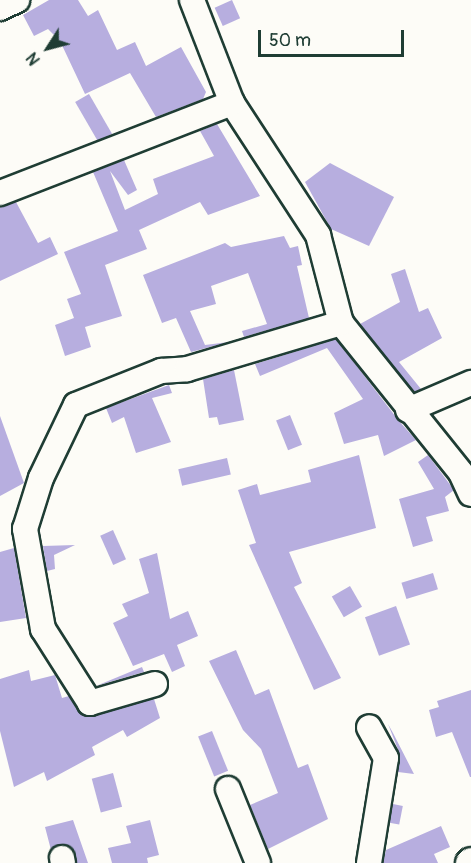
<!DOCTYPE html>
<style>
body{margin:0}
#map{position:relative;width:471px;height:863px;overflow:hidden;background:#fdfcf7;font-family:Pangolin,sans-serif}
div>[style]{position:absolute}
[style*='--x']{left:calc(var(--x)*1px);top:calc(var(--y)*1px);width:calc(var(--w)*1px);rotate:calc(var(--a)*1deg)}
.building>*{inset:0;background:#b7aedf;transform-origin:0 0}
.roads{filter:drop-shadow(2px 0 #1f3d34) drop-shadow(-2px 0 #1f3d34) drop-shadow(0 2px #1f3d34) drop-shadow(0 -2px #1f3d34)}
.street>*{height:24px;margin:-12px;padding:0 12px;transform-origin:12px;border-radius:12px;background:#fdfcf7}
span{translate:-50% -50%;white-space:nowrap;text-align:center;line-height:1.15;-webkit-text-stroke:6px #fdfcf7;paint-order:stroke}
.north{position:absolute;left:18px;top:18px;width:60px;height:60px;-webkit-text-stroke:4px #fdfcf7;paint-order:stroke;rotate:234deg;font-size:16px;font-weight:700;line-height:24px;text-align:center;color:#1f3d34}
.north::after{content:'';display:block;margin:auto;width:21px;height:27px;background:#1f3d34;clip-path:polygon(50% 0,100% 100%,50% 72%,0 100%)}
.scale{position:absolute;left:258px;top:30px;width:146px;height:27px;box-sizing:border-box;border:3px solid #1f3d34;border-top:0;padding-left:8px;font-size:18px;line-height:21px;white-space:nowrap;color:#1f3d34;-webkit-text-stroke:4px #fdfcf7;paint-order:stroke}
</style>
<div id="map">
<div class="building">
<i style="clip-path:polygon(49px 0,78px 0,88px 16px,98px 10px,117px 50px,135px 42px,146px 66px,181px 47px,206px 92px,203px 99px,156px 117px,130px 73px,85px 94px,60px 41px,48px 29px,34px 36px,23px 15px)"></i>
<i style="left:232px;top:0;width:20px;height:19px;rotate:66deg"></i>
<i style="left:89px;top:94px;width:46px;height:16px;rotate:60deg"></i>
<i style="clip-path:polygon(217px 124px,260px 196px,208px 215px,200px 202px,139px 230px,147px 249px,105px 265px,122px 316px,85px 327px,91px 347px,65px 356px,55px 325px,74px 318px,67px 299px,81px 294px,64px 252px,118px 231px,93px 172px,124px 160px,137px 190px,128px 195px,110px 171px,125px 210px,158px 194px,153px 179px,214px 156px,200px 131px)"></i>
<i style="clip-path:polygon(330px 163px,394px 197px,369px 246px,331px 229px,305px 182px)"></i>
<i style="clip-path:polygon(16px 202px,38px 243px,50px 237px,58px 254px,0 281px,0 207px)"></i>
<i style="clip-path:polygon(284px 236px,290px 248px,298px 246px,302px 265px,297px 266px,309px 318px,244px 337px,242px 331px,267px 324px,248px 273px,211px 286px,216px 304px,190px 311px,205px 345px,229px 342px,191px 352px,176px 318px,162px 323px,143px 275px,225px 243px,231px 247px)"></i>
<i style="clip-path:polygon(405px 269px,419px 312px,428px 308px,442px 338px,399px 362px,421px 389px,414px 392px,360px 324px,400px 302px,391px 274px)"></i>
<i style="clip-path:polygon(336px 339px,399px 421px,416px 440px,384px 456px,378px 435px,344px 444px,334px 413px,363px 399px,327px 348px,260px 376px,255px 364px)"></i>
<i style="clip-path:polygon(234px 370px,244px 420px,219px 425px,217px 417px,209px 418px,203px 379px)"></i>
<i style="clip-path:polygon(169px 385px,172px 393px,152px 398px,171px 442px,136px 453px,124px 417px,112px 423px,106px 408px)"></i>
<i style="left:290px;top:415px;width:32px;height:15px;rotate:68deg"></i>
<i style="clip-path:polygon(0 416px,24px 483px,0 496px)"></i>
<i style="clip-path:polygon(359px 455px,376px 528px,289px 552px,302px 583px,294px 587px,341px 678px,314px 690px,249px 545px,256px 543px,238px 490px,257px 484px,260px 495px,311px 482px,308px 470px)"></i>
<i style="clip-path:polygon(428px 455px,454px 490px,445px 497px,449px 511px,426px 517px,433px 541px,413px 547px,399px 499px,434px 489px,418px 462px)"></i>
<i style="left:227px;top:458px;width:17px;height:50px;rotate:77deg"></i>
<i style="left:113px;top:530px;width:32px;height:14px;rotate:66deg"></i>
<i style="clip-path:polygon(75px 545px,54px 555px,55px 569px,47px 571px,43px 546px)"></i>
<i style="clip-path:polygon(14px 548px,26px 618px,0 622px,0 552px)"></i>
<i style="clip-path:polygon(157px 553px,170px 619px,188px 611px,198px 636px,177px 645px,185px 666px,172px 672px,164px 654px,133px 666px,113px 623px,128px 616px,122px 604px,149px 593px,139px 559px)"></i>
<i style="left:433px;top:573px;width:17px;height:33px;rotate:73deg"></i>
<i style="left:350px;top:586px;width:24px;height:21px;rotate:60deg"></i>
<i style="left:396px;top:606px;width:41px;height:33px;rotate:70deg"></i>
<i style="clip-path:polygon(236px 650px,255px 695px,269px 689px,298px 768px,308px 764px,328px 819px,268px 849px,250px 805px,278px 793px,261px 749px,243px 730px,209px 661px)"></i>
<i style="clip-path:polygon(142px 667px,144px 672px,96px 686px)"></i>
<i style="clip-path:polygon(29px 670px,31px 681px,55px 675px,62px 698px,69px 696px,86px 716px,154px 699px,160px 718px,127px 737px,123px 730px,92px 747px,95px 755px,47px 781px,44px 772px,14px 787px,0 731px,0 679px)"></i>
<i style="clip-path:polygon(471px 690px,471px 777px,470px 777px,452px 732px,436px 737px,429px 710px,439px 707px,437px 701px)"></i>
<i style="clip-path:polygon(388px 724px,393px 733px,414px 774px,398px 772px,399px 752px)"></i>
<i style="left:212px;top:731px;width:43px;height:15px;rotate:68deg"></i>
<i style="left:113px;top:773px;width:35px;height:22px;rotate:75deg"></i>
<i style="left:393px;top:804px;width:10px;height:19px;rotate:11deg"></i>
<i style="clip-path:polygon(73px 820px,88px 863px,77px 863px,67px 845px,51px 850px,45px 827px)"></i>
<i style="clip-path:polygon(150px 820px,159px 855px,147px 858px,148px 863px,112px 863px,108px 848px,131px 843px,126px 826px)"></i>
<i style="clip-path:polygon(441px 826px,450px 847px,434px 854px,438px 863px,383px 863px,386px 850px)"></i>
</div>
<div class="roads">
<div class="street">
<i style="--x:192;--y:0;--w:110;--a:68.8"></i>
<i style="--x:232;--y:103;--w:158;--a:56.9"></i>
<i style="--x:318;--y:235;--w:91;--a:75.4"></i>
<i style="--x:341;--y:323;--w:192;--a:51.3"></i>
<i style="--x:461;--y:473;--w:23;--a:65"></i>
<i style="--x:0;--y:8;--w:19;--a:-25"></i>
<i style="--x:0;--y:193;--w:249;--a:-21.2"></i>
<i style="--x:408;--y:410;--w:69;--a:-23.2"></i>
<i style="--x:155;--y:684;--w:68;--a:163.7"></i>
<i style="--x:90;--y:703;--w:88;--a:-122.4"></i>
<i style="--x:43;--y:629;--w:102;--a:-100.2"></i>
<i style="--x:25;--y:529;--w:53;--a:-72.6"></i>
<i style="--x:41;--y:478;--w:81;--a:-64.4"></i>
<i style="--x:76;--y:405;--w:92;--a:-21.8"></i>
<i style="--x:161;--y:371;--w:26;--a:-4"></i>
<i style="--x:187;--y:369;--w:161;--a:-16.6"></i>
<i style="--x:228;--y:789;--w:80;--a:67.9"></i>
<i style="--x:62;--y:858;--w:5;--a:79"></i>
<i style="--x:369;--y:863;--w:106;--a:-80.8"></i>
<i style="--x:386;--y:758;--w:35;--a:-119"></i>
<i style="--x:468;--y:863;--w:4;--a:-45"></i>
</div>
</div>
<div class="north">N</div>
<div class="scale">50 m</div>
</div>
